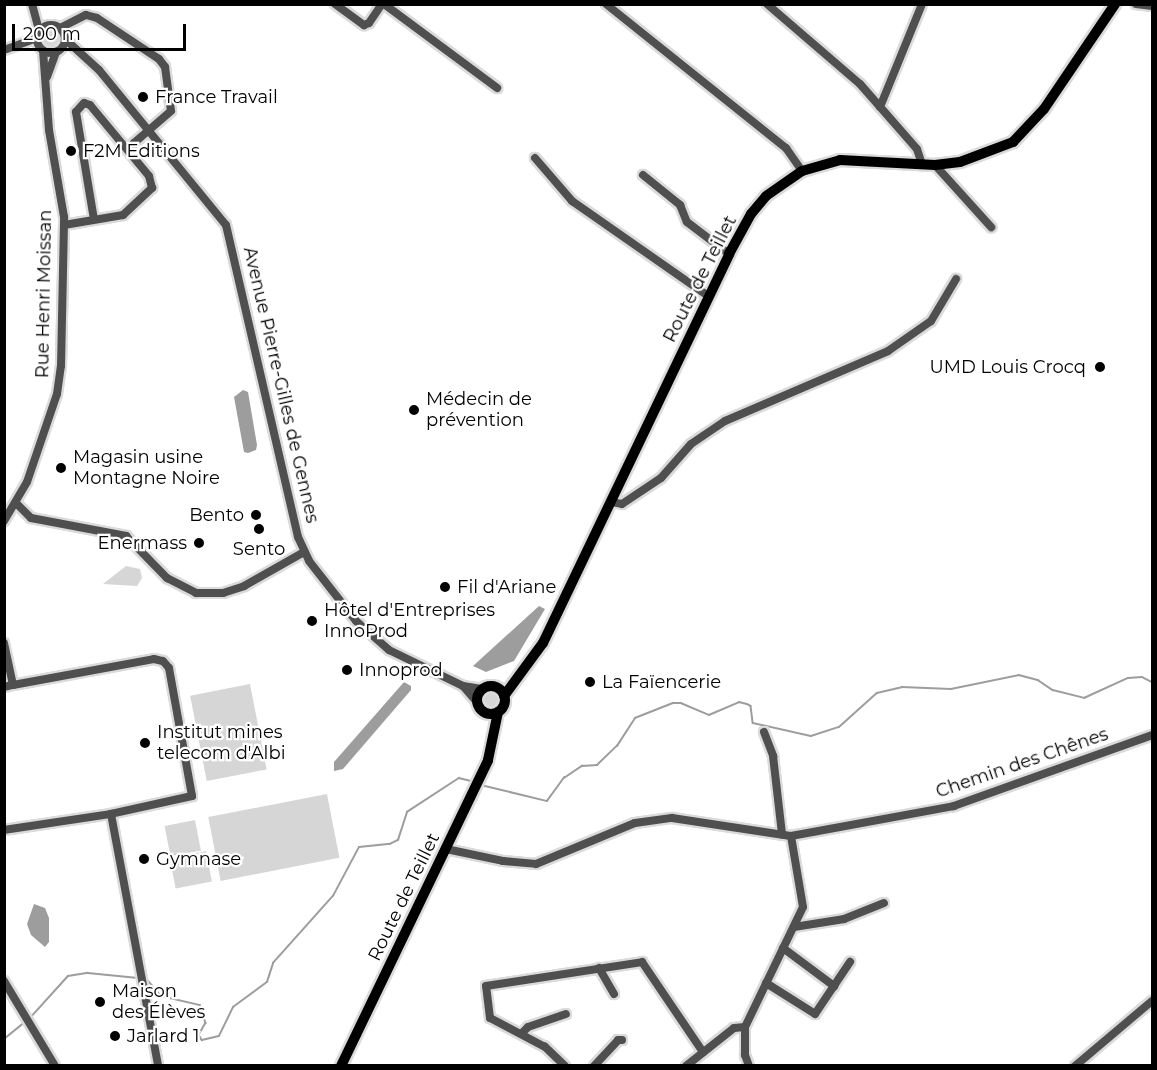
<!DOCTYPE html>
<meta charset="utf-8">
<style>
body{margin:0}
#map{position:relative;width:1157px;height:1070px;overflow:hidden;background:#fff;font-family:Montserrat,sans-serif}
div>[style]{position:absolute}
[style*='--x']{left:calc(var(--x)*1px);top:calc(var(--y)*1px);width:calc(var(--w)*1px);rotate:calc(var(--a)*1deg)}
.green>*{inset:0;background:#d6d6d6;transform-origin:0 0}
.round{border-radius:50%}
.water>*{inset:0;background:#9d9d9d}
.stream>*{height:1.5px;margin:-0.75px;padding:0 0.75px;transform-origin:0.75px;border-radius:0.75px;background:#9d9d9d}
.roads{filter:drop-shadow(2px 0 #dbdbdb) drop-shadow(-2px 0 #dbdbdb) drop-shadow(0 2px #dbdbdb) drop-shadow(0 -2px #dbdbdb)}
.minor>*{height:8px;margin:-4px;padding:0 4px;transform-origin:4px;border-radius:4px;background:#4f4f4f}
.minor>.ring{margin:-4px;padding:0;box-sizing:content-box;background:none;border:8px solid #4f4f4f;border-radius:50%}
.major>*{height:10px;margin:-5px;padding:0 5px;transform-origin:5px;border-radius:5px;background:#000}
.major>.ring{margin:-5px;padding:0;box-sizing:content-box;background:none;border:10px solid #000;border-radius:50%}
.dots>*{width:16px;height:16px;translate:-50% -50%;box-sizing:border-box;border:3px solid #fff;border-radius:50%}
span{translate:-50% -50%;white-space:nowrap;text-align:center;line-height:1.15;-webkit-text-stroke:4.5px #fff;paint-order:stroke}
.poi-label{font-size:18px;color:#000}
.left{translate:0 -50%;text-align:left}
.right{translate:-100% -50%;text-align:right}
.street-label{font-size:18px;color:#000}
.frame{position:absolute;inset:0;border:6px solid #000;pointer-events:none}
.scale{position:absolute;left:12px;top:24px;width:174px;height:27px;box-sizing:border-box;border:3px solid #000;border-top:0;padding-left:8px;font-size:18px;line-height:21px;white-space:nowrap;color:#000;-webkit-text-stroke:4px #fff;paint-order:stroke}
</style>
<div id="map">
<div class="green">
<i class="round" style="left:42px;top:30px;width:18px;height:18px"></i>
<i style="clip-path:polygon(126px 566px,140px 569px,142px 578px,137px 586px,103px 584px)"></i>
<i style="left:250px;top:684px;width:87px;height:61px;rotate:79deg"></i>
<i class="round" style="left:482px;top:692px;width:16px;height:16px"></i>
<i style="left:327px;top:794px;width:65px;height:121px;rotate:79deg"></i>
<i style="left:195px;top:820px;width:31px;height:31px;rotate:79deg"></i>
<i style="left:206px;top:851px;width:31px;height:37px;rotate:79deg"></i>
</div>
<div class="water">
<i style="clip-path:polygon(243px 390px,248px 392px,257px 445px,256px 450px,248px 453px,244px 452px,234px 397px)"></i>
<i style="clip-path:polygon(539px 606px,545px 609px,514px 661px,486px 672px,473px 666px)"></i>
<i style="clip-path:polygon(404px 682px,411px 686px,411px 690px,343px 769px,334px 771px,334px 762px)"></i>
<i style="clip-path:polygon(34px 904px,45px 908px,49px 918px,49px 942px,45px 947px,31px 935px,27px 924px)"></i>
</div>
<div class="stream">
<i style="--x:481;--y:785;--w:68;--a:13.6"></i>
<i style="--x:547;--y:801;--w:29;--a:-54"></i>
<i style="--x:564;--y:778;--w:22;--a:-34"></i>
<i style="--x:582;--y:766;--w:15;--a:-4"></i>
<i style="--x:597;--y:765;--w:28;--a:-44"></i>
<i style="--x:617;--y:746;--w:33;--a:-57"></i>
<i style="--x:635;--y:718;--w:41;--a:-21.5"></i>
<i style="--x:673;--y:703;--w:8;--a:0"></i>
<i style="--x:681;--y:703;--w:30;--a:23"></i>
<i style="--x:709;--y:715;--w:33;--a:-23"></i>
<i style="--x:739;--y:702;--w:8;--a:14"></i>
<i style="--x:747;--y:704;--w:4;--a:27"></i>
<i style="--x:751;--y:706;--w:17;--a:83"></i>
<i style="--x:753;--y:723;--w:59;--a:12.6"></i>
<i style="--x:811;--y:736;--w:29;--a:-18"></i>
<i style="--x:839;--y:727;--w:51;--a:-41.8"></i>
<i style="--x:877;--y:693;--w:26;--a:-13"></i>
<i style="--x:902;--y:687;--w:49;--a:2.3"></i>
<i style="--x:951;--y:689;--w:69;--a:-11.6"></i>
<i style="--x:1019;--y:675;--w:20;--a:15"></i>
<i style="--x:1038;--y:680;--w:18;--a:34"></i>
<i style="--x:1053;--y:690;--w:32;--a:14"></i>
<i style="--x:1084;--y:698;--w:48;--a:-24.4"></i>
<i style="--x:1128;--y:678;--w:14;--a:-4"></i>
<i style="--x:1142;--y:677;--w:11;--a:27"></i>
<i style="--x:146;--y:978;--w:23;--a:50"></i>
<i style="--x:161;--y:996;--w:40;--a:13"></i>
<i style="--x:200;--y:1005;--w:19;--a:72"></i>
<i style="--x:206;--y:1023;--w:14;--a:120"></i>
<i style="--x:199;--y:1035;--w:6;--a:59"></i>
<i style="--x:202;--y:1040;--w:17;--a:-13"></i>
<i style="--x:219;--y:1036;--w:32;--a:-64"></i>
<i style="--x:233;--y:1007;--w:42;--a:-36.3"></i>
<i style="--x:267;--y:982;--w:20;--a:-72"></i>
<i style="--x:273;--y:963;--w:90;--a:-48.2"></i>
<i style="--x:333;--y:896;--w:55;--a:-62"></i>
<i style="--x:359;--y:847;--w:31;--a:-6"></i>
<i style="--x:390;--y:844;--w:9;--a:-27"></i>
<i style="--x:398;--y:840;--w:29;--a:-72"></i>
<i style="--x:407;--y:812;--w:62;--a:-33.2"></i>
<i style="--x:459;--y:778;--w:12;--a:14"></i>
<i style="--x:31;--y:1017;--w:55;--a:-47.9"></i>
<i style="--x:68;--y:976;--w:20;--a:-9"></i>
<i style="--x:88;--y:973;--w:50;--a:5.7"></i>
<i style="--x:4;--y:1039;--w:27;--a:-39"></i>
</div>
<div class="roads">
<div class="minor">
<i style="--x:32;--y:4;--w:28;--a:75"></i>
<i style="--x:335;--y:4;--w:36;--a:36"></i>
<i style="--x:364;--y:25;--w:5;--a:-22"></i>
<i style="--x:369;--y:23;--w:23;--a:-56"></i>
<i style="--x:384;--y:4;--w:141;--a:36.6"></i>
<i style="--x:606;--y:4;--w:231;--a:38.7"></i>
<i style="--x:786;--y:148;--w:28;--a:55"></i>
<i style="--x:767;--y:4;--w:123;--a:40.7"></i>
<i style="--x:860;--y:84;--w:86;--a:48.8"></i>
<i style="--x:917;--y:149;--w:16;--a:72"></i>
<i style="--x:1136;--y:4;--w:16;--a:7"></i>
<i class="ring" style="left:37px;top:25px;width:20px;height:20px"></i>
<i style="--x:60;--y:28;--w:29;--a:-27"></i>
<i style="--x:86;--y:15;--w:11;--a:15"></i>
<i style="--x:97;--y:18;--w:74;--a:33.5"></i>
<i style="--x:159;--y:59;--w:10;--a:53"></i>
<i style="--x:165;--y:67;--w:44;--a:82.2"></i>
<i style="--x:171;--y:111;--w:49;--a:139.1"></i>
<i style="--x:134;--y:143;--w:12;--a:104"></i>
<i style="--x:65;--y:39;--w:46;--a:42.4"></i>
<i style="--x:99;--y:70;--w:200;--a:50.7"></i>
<i style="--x:226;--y:225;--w:320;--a:77"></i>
<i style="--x:298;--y:537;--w:26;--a:65"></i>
<i style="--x:309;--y:561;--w:76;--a:51.9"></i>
<i style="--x:356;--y:621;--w:44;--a:41.3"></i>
<i style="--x:389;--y:650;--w:82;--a:25.9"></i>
<i style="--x:463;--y:686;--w:19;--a:9"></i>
<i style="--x:4;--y:50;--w:35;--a:-20"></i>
<i style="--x:47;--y:77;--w:27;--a:-70"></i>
<i style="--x:880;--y:107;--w:111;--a:-67.8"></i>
<i style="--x:535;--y:158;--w:57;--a:49.3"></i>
<i style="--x:572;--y:201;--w:166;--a:34.9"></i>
<i style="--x:935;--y:165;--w:84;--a:47.9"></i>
<i style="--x:643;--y:175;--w:48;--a:39"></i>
<i style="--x:680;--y:205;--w:18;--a:68"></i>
<i style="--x:687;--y:222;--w:53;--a:37.3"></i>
<i style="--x:64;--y:225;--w:60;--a:-9.6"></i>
<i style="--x:123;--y:215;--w:40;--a:-43"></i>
<i style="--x:152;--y:188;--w:12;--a:-104"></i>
<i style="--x:149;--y:176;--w:92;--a:-129.7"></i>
<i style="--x:90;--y:105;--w:6;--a:-162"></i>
<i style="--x:84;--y:103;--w:12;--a:132"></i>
<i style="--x:76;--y:112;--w:109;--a:80.5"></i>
<i style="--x:611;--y:502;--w:11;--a:10"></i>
<i style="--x:622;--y:504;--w:47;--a:-33.7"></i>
<i style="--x:661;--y:478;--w:45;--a:-48.6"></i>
<i style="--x:691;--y:444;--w:41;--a:-34.1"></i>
<i style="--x:725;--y:421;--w:177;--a:-23.2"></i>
<i style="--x:888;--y:351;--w:52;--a:-34.9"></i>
<i style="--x:931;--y:321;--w:49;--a:-59.2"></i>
<i style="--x:16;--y:503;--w:21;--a:45"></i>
<i style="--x:31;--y:518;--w:97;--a:10.7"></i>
<i style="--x:126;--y:536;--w:59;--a:45.7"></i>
<i style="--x:167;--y:578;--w:33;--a:27"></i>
<i style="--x:196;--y:593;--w:27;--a:0"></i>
<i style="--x:223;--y:593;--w:22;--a:-18"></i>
<i style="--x:244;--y:586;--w:69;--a:-29.5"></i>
<i style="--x:4;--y:521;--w:45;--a:-59.5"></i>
<i style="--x:27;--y:482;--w:93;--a:-71.2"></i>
<i style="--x:57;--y:394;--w:28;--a:-82"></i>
<i style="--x:61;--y:366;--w:149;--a:-88.8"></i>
<i style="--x:64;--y:217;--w:88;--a:-99.8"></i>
<i style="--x:49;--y:130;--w:79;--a:-94.3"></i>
<i style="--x:4;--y:643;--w:43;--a:77.9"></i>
<i style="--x:13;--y:685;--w:143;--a:-10.4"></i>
<i style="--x:154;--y:659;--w:9;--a:13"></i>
<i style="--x:163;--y:661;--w:9;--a:49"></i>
<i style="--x:169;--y:668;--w:130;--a:79.8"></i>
<i style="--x:192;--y:796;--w:83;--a:167.5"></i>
<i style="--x:111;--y:814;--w:108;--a:171.5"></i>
<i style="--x:463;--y:686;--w:21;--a:49"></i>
<i style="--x:4;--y:687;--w:9;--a:-13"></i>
<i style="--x:764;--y:732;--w:26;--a:69"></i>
<i style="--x:773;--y:756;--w:79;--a:83.4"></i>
<i style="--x:111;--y:814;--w:256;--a:79.4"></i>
<i style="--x:446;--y:849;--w:58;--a:11.9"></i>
<i style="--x:503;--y:861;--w:33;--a:5"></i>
<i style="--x:536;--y:864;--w:107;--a:-22.5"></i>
<i style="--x:635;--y:823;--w:37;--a:-8"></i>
<i style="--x:672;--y:818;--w:120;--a:8.6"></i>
<i style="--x:791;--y:836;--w:166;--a:-10.4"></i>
<i style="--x:954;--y:806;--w:210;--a:-19.7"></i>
<i style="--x:794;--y:927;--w:51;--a:-9.1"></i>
<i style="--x:844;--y:919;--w:43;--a:-21.8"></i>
<i style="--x:783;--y:948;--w:64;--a:36.7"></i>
<i style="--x:599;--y:968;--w:30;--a:60"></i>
<i style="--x:4;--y:981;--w:99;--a:59"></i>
<i style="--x:766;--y:983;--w:58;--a:32.3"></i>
<i style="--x:815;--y:1014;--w:63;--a:-56.1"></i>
<i style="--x:522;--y:1033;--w:8;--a:-45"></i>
<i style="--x:528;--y:1027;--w:40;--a:-18.9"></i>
<i style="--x:565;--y:1066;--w:28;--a:-136"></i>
<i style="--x:545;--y:1047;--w:62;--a:-152.2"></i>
<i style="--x:490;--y:1018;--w:32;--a:-97"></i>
<i style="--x:486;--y:986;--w:158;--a:-8.7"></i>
<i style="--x:642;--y:962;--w:109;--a:55.9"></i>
<i style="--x:594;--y:1066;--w:35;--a:-47"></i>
<i style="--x:618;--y:1040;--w:4;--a:0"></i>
<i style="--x:686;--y:1066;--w:61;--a:-38.4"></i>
<i style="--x:734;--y:1028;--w:11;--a:-5"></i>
<i style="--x:749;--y:1066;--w:12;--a:-110"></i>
<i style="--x:745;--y:1055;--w:28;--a:-90"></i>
<i style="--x:745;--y:1027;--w:133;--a:-64.2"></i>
<i style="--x:803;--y:907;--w:72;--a:-99.6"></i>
<i style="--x:1075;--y:1066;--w:101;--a:-40.2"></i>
</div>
<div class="major">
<i class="ring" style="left:477px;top:686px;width:18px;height:18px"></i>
<i style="--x:504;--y:696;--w:66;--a:-53.7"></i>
<i style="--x:543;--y:643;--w:431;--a:-64.4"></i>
<i style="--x:729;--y:254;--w:46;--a:-61.2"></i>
<i style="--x:751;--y:214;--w:23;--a:-50"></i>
<i style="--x:766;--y:196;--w:44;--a:-34.8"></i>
<i style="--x:802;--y:171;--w:40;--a:-16"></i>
<i style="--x:840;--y:160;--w:95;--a:3"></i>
<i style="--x:935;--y:165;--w:25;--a:-7"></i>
<i style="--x:960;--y:162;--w:57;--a:-20.7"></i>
<i style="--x:1013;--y:142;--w:45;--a:-46.8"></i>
<i style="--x:1044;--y:109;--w:127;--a:-55.9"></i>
<i style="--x:341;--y:1066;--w:339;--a:-64.3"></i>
<i style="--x:488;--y:760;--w:49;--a:-78.2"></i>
</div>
</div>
<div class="dots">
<i style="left:143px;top:97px;background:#000"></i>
<i style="left:71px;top:151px;background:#000"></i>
<i style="left:1100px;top:367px;background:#000"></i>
<i style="left:414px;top:410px;background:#000"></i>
<i style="left:61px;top:468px;background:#000"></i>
<i style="left:256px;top:515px;background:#000"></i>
<i style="left:259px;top:529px;background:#000"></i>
<i style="left:199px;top:543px;background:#000"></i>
<i style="left:445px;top:587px;background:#000"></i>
<i style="left:312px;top:621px;background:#000"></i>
<i style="left:347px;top:670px;background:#000"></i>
<i style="left:590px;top:682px;background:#000"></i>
<i style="left:145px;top:743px;background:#000"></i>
<i style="left:144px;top:859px;background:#000"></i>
<i style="left:100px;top:1002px;background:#000"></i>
<i style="left:115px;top:1036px;background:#000"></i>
</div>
<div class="poi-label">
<span class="left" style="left:155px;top:97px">France Travail</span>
<span class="left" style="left:83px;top:151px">F2M Editions</span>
<span class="right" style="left:1086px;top:367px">UMD Louis Crocq</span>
<span class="left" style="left:426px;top:410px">Médecin de<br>prévention</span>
<span class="left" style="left:73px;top:468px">Magasin usine<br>Montagne Noire</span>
<span class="right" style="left:244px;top:515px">Bento</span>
<span class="right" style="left:187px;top:543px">Enermass</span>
<span style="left:259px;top:549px">Sento</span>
<span class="left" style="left:457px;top:587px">Fil d'Ariane</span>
<span class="left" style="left:324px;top:621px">Hôtel d'Entreprises<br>InnoProd</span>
<span class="left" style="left:359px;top:670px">Innoprod</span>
<span class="left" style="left:602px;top:682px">La Faïencerie</span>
<span class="left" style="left:157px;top:743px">Institut mines<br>telecom d'Albi</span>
<span class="left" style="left:156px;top:859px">Gymnase</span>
<span class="left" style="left:112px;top:1002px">Maison<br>des Élèves</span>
<span class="left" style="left:127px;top:1036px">Jarlard 1</span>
</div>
<div class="street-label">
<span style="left:700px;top:279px;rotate:-63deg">Route de Teillet</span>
<span style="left:44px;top:294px;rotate:-89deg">Rue Henri Moissan</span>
<span style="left:281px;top:385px;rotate:77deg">Avenue Pierre-Gilles de Gennes</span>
<span style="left:1022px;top:763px;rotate:-19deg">Chemin des Chênes</span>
<span style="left:404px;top:897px;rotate:-64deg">Route de Teillet</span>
</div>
<div class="frame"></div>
<div class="scale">200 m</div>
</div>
